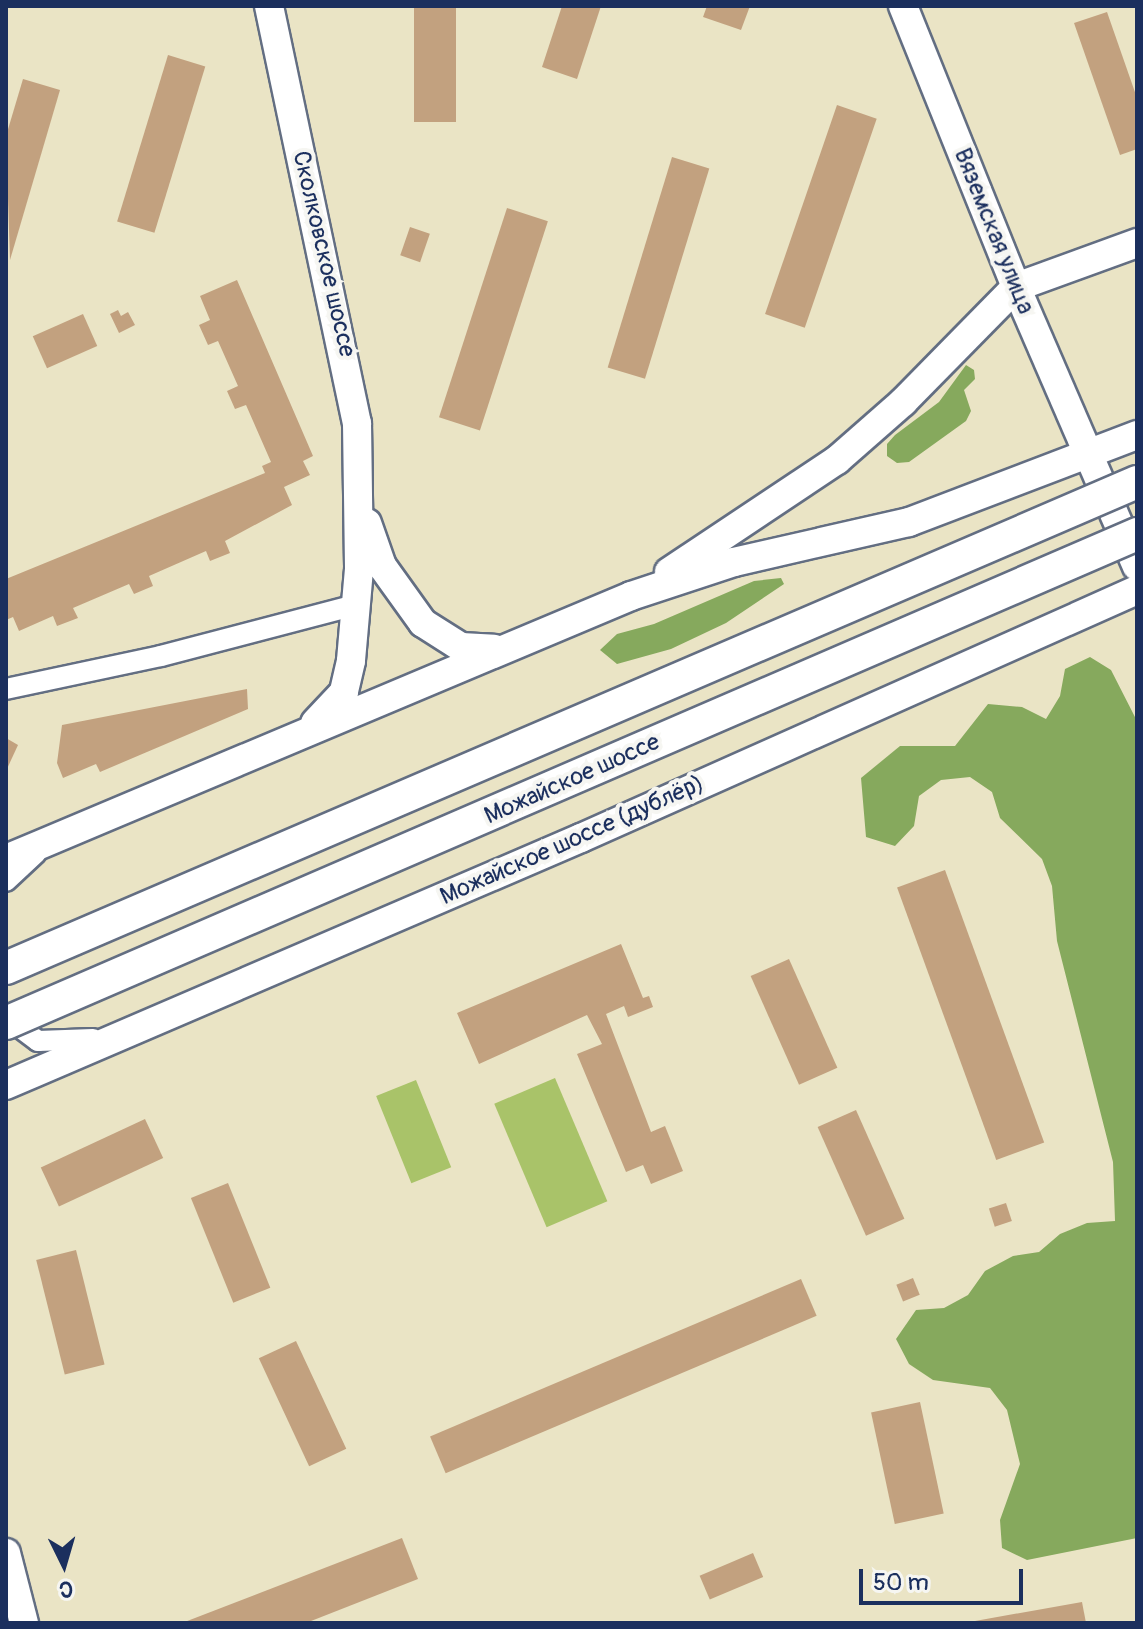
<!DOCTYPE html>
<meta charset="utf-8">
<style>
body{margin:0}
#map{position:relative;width:1143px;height:1629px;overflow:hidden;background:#eae4c5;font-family:Pangolin,sans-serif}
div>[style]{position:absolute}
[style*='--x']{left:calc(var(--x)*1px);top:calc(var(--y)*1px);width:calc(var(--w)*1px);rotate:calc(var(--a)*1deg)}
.green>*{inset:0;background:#a9c369;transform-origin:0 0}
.forest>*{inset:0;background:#86a95d}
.building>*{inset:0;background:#c2a17f;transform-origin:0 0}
.roads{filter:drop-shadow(2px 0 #636e82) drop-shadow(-2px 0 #636e82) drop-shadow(0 2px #636e82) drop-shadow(0 -2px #636e82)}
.street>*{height:20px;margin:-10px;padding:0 10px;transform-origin:10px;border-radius:10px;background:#fff}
.secondary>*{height:28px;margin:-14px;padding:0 14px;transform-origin:14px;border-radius:14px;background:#fff}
.bridges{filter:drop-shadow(2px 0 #636e82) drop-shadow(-2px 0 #636e82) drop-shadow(0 2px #636e82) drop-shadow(0 -2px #636e82)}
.primary-bridge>*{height:32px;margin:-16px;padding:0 16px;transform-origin:16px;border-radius:16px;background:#fff}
span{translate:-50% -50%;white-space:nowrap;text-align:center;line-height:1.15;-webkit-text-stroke:8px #f6f6f2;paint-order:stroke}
.street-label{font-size:24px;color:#1b2f5e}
.frame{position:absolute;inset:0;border:8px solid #1b2f5e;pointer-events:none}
.north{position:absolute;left:24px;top:1525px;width:80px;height:80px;-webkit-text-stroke:6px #f6f6f2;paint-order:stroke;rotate:175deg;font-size:22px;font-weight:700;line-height:32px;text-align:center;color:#1b2f5e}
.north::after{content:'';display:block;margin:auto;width:28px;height:36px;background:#1b2f5e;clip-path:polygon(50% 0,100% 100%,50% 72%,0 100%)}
.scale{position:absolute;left:859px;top:1569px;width:164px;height:36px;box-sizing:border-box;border:4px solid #1b2f5e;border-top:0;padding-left:10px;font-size:24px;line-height:28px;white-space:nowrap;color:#1b2f5e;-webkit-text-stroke:6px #f6f6f2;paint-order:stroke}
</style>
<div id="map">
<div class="green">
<i style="left:555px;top:1078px;width:134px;height:66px;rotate:67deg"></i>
<i style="left:416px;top:1080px;width:94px;height:43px;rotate:68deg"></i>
</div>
<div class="forest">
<i style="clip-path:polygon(966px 365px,974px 370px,975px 379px,964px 390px,971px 411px,966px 421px,909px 462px,897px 463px,887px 456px,887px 444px,895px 435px,939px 402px)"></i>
<i style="clip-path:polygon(781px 578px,784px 584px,726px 623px,671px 649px,617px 664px,600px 650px,617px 634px,654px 624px,754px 581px)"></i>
<i style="clip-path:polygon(1090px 657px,1111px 670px,1137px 721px,1137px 1538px,1027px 1560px,1002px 1548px,1000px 1520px,1020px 1464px,1007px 1410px,990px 1388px,933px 1380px,909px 1364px,896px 1339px,916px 1310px,944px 1308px,968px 1295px,985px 1271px,1013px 1256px,1039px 1252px,1060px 1234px,1087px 1223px,1115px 1221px,1113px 1162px,1057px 941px,1052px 886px,1042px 859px,1000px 818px,992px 792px,970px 777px,941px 780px,919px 796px,914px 826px,895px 846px,866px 837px,861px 778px,900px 746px,955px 746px,988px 704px,1022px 707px,1046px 719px,1060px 696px,1065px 669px)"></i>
</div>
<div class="building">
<i style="left:414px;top:6px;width:42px;height:116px"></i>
<i style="clip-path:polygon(562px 6px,601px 6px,577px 79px,542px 67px)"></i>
<i style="clip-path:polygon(707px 6px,750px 6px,741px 30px,703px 17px)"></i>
<i style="clip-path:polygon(1107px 12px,1137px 98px,1137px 149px,1120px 155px,1074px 23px)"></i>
<i style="left:168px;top:55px;width:39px;height:174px;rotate:17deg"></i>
<i style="clip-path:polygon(23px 79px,60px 90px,10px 260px,6px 136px)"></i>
<i style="left:837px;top:105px;width:42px;height:221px;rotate:19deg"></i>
<i style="left:672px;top:157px;width:39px;height:220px;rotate:17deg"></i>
<i style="left:507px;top:208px;width:43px;height:220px;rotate:18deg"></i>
<i style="left:410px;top:227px;width:21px;height:30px;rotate:19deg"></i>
<i style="clip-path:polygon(237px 280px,313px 456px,303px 461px,310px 475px,284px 487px,292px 505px,225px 541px,230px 553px,210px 561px,206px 551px,149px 576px,153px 586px,134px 594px,129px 584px,73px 608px,78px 618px,57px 626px,53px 616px,19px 631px,13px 617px,6px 620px,6px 579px,265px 473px,262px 466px,271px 462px,246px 405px,235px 409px,227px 391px,238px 386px,218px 341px,208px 345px,199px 325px,210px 320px,200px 296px)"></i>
<i style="clip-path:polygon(118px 310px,121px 316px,128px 312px,135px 325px,119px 333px,110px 314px)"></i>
<i style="left:83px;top:314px;width:35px;height:55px;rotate:66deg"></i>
<i style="clip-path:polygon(247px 689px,248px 709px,100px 772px,96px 764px,63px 778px,57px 763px,62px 725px)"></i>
<i style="clip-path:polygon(6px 738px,18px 745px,6px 771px)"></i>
<i style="left:945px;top:870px;width:290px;height:51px;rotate:70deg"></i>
<i style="clip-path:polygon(621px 944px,643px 998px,649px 996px,653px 1007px,628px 1017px,624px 1006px,606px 1014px,651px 1132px,665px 1126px,683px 1171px,651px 1184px,643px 1165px,626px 1172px,577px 1054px,602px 1044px,587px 1015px,479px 1064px,457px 1013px)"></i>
<i style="left:789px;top:959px;width:119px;height:42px;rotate:66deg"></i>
<i style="left:856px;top:1110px;width:119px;height:42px;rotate:66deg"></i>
<i style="left:145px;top:1119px;width:43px;height:115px;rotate:65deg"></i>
<i style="left:228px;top:1183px;width:113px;height:40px;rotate:68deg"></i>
<i style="left:1006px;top:1203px;width:19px;height:18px;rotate:72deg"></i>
<i style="left:76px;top:1250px;width:118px;height:41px;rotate:76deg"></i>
<i style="left:913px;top:1278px;width:18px;height:18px;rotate:68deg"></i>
<i style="left:801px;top:1279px;width:40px;height:403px;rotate:67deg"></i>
<i style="left:296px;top:1341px;width:119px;height:41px;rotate:65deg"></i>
<i style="left:920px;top:1402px;width:114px;height:50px;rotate:78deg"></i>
<i style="clip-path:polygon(402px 1538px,418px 1579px,306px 1623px,182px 1623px)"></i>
<i style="left:753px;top:1553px;width:26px;height:58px;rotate:67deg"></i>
<i style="clip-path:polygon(1082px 1602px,1086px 1623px,975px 1623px,975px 1621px)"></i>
</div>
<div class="roads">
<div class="street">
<i style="--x:6;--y:689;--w:158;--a:-12"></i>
<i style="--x:161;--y:656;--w:202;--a:-14.7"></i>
<i style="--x:6;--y:881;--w:41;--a:-43"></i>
<i style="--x:6;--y:1017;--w:40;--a:37"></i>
<i style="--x:38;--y:1041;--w:55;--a:-2.1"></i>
</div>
<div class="secondary">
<i style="--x:269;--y:6;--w:426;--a:78.1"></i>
<i style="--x:357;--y:423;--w:146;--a:89.2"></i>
<i style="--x:359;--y:569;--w:92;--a:95"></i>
<i style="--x:351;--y:661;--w:32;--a:103"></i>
<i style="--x:344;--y:692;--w:42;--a:133.1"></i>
<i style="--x:903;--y:6;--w:303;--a:68.1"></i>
<i style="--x:1016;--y:287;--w:304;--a:66.6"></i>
<i style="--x:367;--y:523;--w:46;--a:70.8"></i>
<i style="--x:382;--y:566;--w:70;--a:54.3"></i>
<i style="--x:423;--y:623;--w:45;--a:32.3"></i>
<i style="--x:461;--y:647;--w:33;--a:3"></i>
<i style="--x:669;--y:572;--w:202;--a:-33.7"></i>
<i style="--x:837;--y:460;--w:88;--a:-41.3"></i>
<i style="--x:903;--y:402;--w:161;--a:-45.5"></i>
<i style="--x:1016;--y:287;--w:129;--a:-20"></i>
<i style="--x:6;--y:859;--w:678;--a:-22.82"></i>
<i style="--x:631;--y:596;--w:108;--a:-18.3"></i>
<i style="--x:734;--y:562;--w:180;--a:-12.9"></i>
<i style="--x:909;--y:522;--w:244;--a:-20.9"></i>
<i style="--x:6;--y:1085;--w:626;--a:-23.25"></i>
<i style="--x:581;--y:838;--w:609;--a:-24.04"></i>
<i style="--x:6;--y:1553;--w:72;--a:75.6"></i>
</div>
</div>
<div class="bridges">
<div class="primary-bridge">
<i style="--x:6;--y:968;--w:1231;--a:-23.25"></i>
<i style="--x:6;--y:1023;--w:1232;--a:-23.38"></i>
</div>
</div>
<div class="street-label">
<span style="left:994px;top:231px;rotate:68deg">Вяземская улица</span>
<span style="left:324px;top:254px;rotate:77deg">Сколковское шоссе</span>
<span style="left:572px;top:779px;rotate:-24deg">Можайское шоссе</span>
<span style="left:572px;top:840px;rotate:-24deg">Можайское шоссе (дублёр)</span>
</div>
<div class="frame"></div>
<div class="north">С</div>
<div class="scale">50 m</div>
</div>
